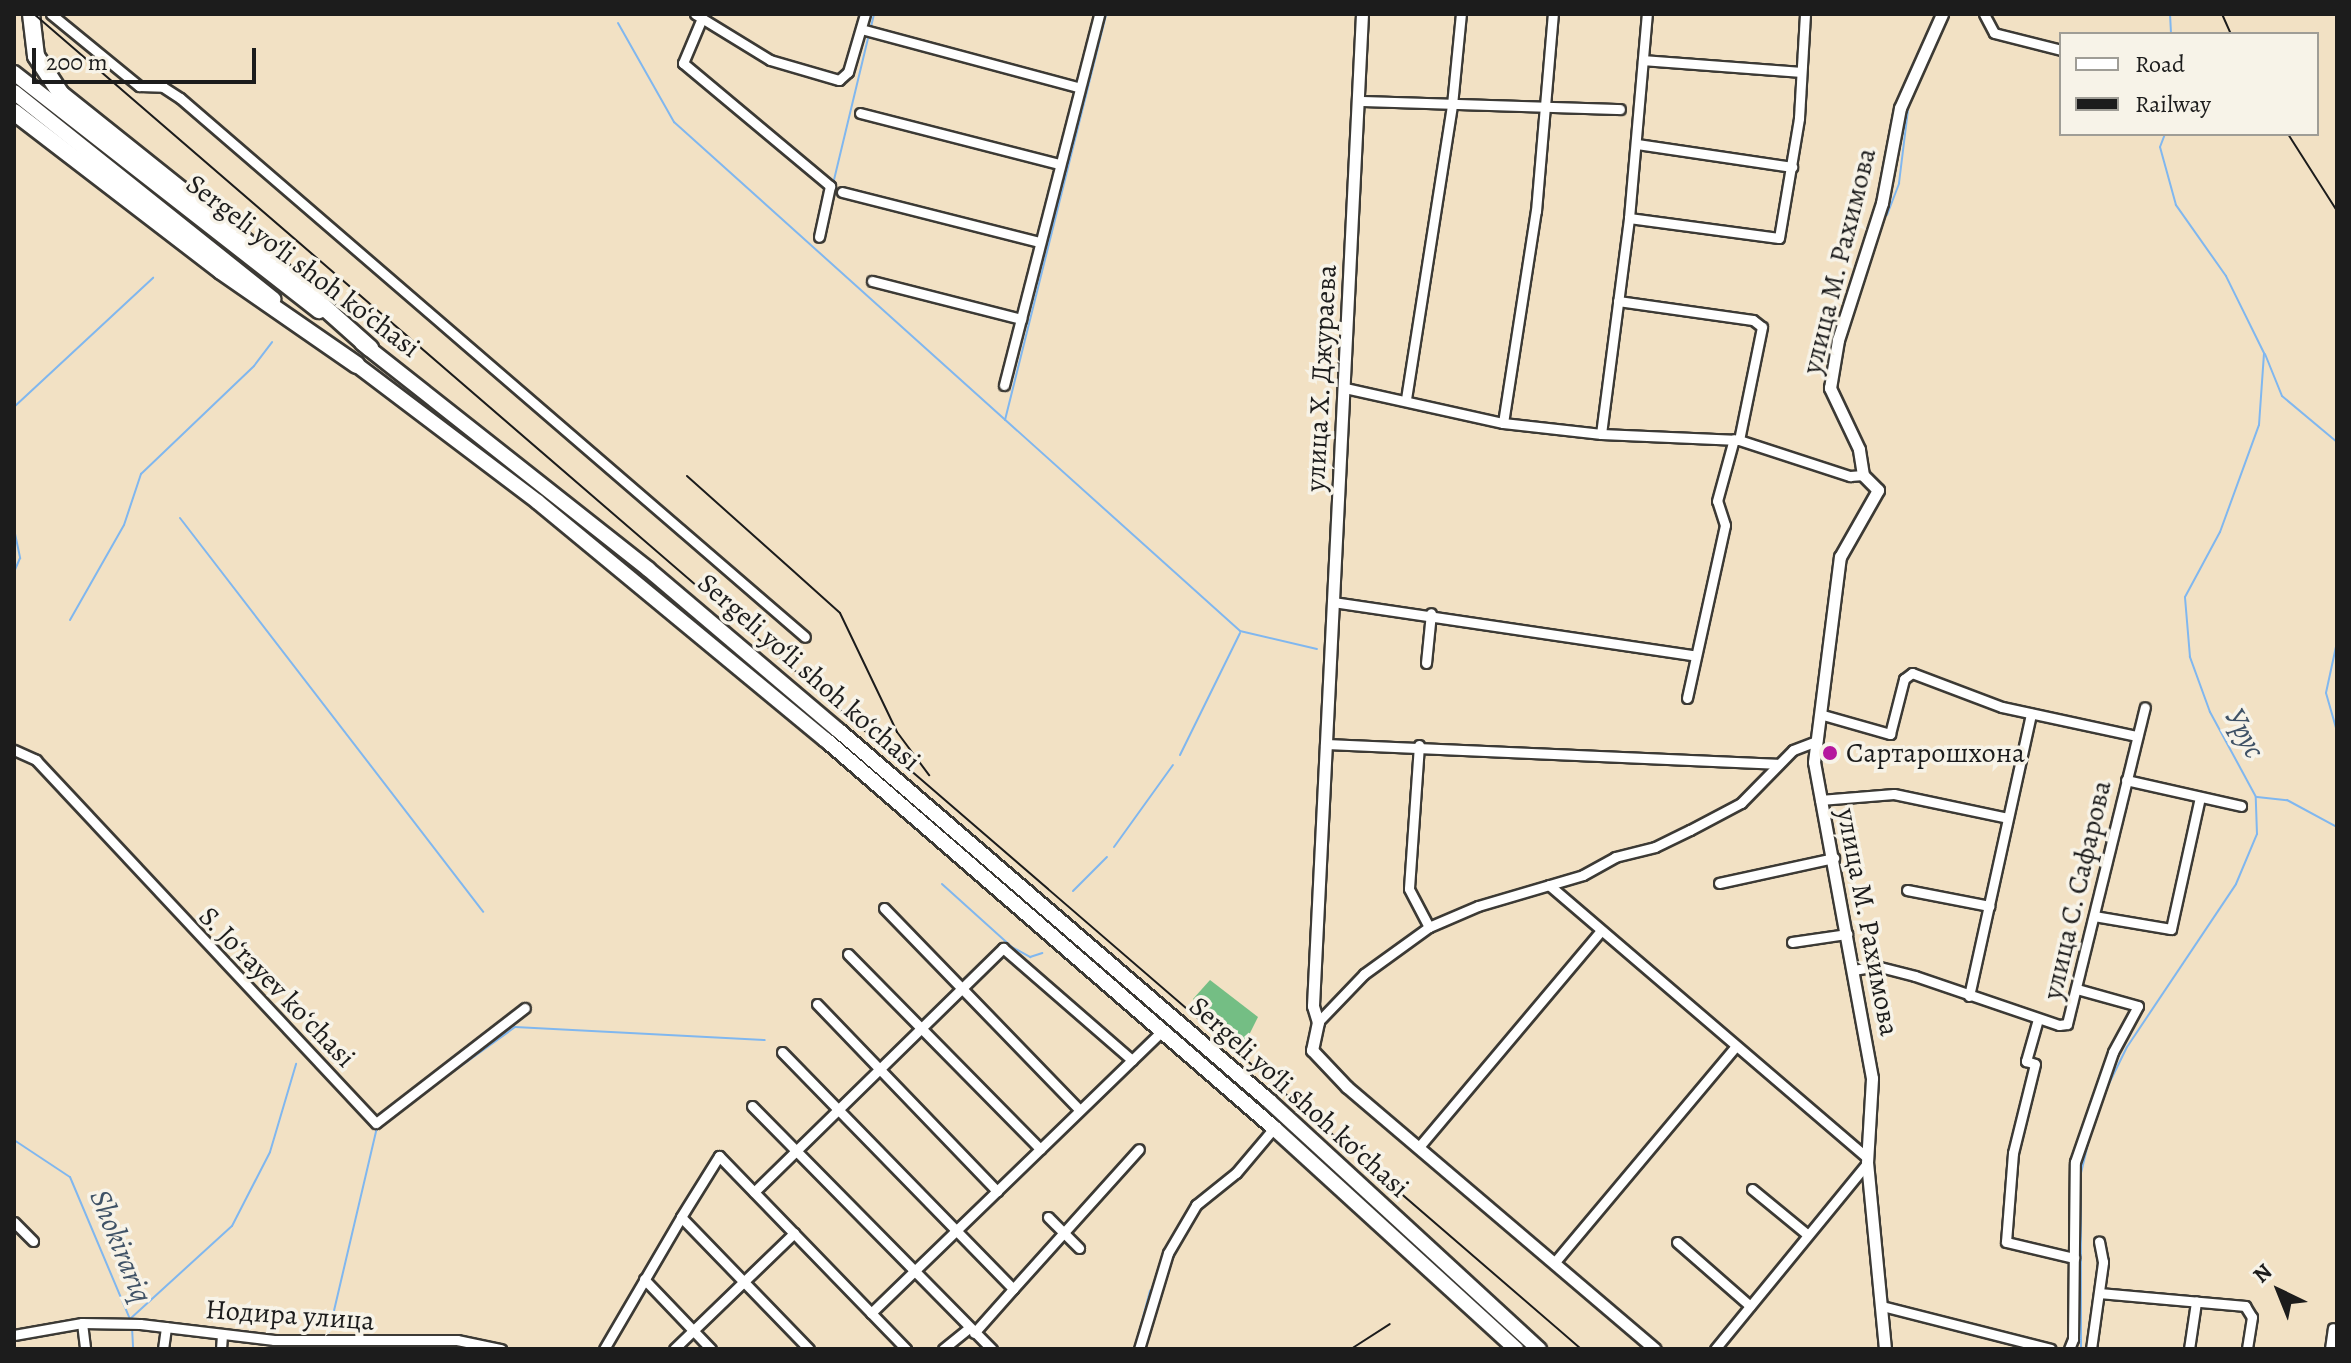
<!DOCTYPE html>
<meta charset="utf-8">
<style>
body{margin:0}
#map{position:relative;width:2351px;height:1363px;overflow:hidden;background:#f2e1c4;font-family:Alegreya,serif}
div>[style]{position:absolute}
[style*='--x']{left:calc(var(--x)*1px);top:calc(var(--y)*1px);width:calc(var(--w)*1px);rotate:calc(var(--a)*1deg)}
.forest>*{inset:0;background:#74be84}
.stream>*{height:2px;margin:-1px;padding:0 1px;transform-origin:1px;border-radius:1px;background:#80b7ef}
.roads{filter:drop-shadow(2px 0 #3c3a35) drop-shadow(-2px 0 #3c3a35) drop-shadow(0 2px #3c3a35) drop-shadow(0 -2px #3c3a35)}
.minor>*{height:9px;margin:-4.5px;padding:0 4.5px;transform-origin:4.5px;border-radius:4.5px;background:#fff}
.tertiary>*{height:11px;margin:-5.5px;padding:0 5.5px;transform-origin:5.5px;border-radius:5.5px;background:#fff}
.primary>*{height:14px;margin:-7px;padding:0 7px;transform-origin:7px;border-radius:7px;background:#fff}
.trunk>*{height:16px;margin:-8px;padding:0 8px;transform-origin:8px;border-radius:8px;background:#fff}
.rail>*{height:2px;margin:-1px;padding:0 1px;transform-origin:1px;border-radius:1px;background:#1c1c1c}
.dots>*{width:22px;height:22px;translate:-50% -50%;box-sizing:border-box;border:4px solid #f7f3e8;border-radius:50%}
span{translate:-50% -50%;white-space:nowrap;text-align:center;line-height:1.15;-webkit-text-stroke:7px #f7f3e8;paint-order:stroke}
.street-label{font-size:28px;color:#1c1c1c}
.poi-label{font-size:28px;color:#1c1c1c}
.left{translate:0 -50%;text-align:left}
.water-label{font-size:30px;color:#3f5266;font-style:italic}
.frame{position:absolute;inset:0;border:16px solid #1c1c1c;pointer-events:none}
.legend{position:absolute;left:2059px;top:32px;width:260px;height:104px;box-sizing:border-box;background:#f7f3e8;border:2px solid #9f9d96;margin:0;padding:10px 14px;list-style:none;font-size:24px;color:#1c1c1c}
.legend li{display:flex;align-items:center;gap:16px;height:40px}
.legend b{width:40px;border:2px solid #9f9d96}
.north{position:absolute;left:2239px;top:1251px;width:80px;height:80px;-webkit-text-stroke:6px #f7f3e8;paint-order:stroke;rotate:317deg;font-size:22px;font-weight:700;line-height:32px;text-align:center;color:#1c1c1c}
.north::after{content:'';display:block;margin:auto;width:28px;height:36px;background:#1c1c1c;clip-path:polygon(50% 0,100% 100%,50% 72%,0 100%)}
.scale{position:absolute;left:32px;top:48px;width:224px;height:36px;box-sizing:border-box;border:4px solid #1c1c1c;border-top:0;padding-left:10px;font-size:24px;line-height:28px;white-space:nowrap;color:#1c1c1c;-webkit-text-stroke:6px #f7f3e8;paint-order:stroke}
</style>
<div id="map">
<div class="forest">
<i style="clip-path:polygon(1210px 980px,1258px 1017px,1245px 1043px,1193px 999px)"></i>
</div>
<div class="stream">
<i style="--x:2170;--y:14;--w:20;--a:87"></i>
<i style="--x:618;--y:23;--w:114;--a:60.5"></i>
<i style="--x:674;--y:122;--w:761;--a:41.96"></i>
<i style="--x:1240;--y:631;--w:79;--a:13.2"></i>
<i style="--x:871;--y:27;--w:13;--a:-77"></i>
<i style="--x:833;--y:184;--w:150;--a:-76.5"></i>
<i style="--x:1887;--y:215;--w:34;--a:-69"></i>
<i style="--x:1899;--y:183;--w:82;--a:-83"></i>
<i style="--x:1909;--y:102;--w:96;--a:-66.1"></i>
<i style="--x:2265;--y:354;--w:45;--a:68"></i>
<i style="--x:2282;--y:396;--w:72;--a:39.9"></i>
<i style="--x:14;--y:407;--w:190;--a:-42.9"></i>
<i style="--x:1005;--y:420;--w:418;--a:-76"></i>
<i style="--x:180;--y:518;--w:497;--a:52.4"></i>
<i style="--x:14;--y:529;--w:30;--a:78"></i>
<i style="--x:20;--y:558;--w:15;--a:113"></i>
<i style="--x:70;--y:620;--w:109;--a:-60.4"></i>
<i style="--x:124;--y:525;--w:54;--a:-71.6"></i>
<i style="--x:141;--y:474;--w:156;--a:-43.7"></i>
<i style="--x:254;--y:366;--w:30;--a:-53"></i>
<i style="--x:2337;--y:642;--w:52;--a:102.2"></i>
<i style="--x:2326;--y:693;--w:40;--a:74"></i>
<i style="--x:1180;--y:755;--w:136;--a:-63.8"></i>
<i style="--x:2257;--y:797;--w:30;--a:6"></i>
<i style="--x:2287;--y:800;--w:57;--a:28.4"></i>
<i style="--x:1114;--y:847;--w:101;--a:-54.3"></i>
<i style="--x:942;--y:884;--w:94;--a:42"></i>
<i style="--x:1012;--y:947;--w:21;--a:29"></i>
<i style="--x:1030;--y:957;--w:13;--a:-18"></i>
<i style="--x:1073;--y:891;--w:48;--a:-45"></i>
<i style="--x:2100;--y:1102;--w:61;--a:-63.9"></i>
<i style="--x:2127;--y:1047;--w:196;--a:-56.2"></i>
<i style="--x:2236;--y:884;--w:54;--a:-67.2"></i>
<i style="--x:2257;--y:834;--w:37;--a:-92"></i>
<i style="--x:2256;--y:797;--w:97;--a:-118.4"></i>
<i style="--x:2210;--y:712;--w:59;--a:-110"></i>
<i style="--x:2190;--y:657;--w:60;--a:-94.8"></i>
<i style="--x:2185;--y:597;--w:74;--a:-61.7"></i>
<i style="--x:2220;--y:532;--w:114;--a:-70"></i>
<i style="--x:2259;--y:425;--w:72;--a:-86"></i>
<i style="--x:2264;--y:353;--w:86;--a:-116.3"></i>
<i style="--x:2226;--y:276;--w:87;--a:-125.2"></i>
<i style="--x:2176;--y:205;--w:60;--a:-105.4"></i>
<i style="--x:2160;--y:147;--w:14;--a:-69"></i>
<i style="--x:401;--y:1109;--w:140;--a:-35.7"></i>
<i style="--x:515;--y:1027;--w:250;--a:3"></i>
<i style="--x:14;--y:1140;--w:67;--a:33.5"></i>
<i style="--x:70;--y:1177;--w:152;--a:67.1"></i>
<i style="--x:130;--y:1319;--w:138;--a:-42.4"></i>
<i style="--x:232;--y:1226;--w:83;--a:-62.8"></i>
<i style="--x:270;--y:1152;--w:92;--a:-73.5"></i>
<i style="--x:132;--y:1327;--w:22;--a:87"></i>
<i style="--x:329;--y:1332;--w:211;--a:-76.8"></i>
<i style="--x:1138;--y:1336;--w:47;--a:-75.1"></i>
<i style="--x:2081;--y:1349;--w:176;--a:-90"></i>
<i style="--x:2081;--y:1173;--w:43;--a:-76.6"></i>
</div>
<div class="roads">
<div class="minor">
<i style="--x:51;--y:14;--w:114;--a:39.3"></i>
<i style="--x:139;--y:86;--w:24;--a:2"></i>
<i style="--x:163;--y:87;--w:20;--a:33"></i>
<i style="--x:180;--y:98;--w:825;--a:40.77"></i>
<i style="--x:695;--y:14;--w:88;--a:31.5"></i>
<i style="--x:770;--y:60;--w:72;--a:16.2"></i>
<i style="--x:839;--y:80;--w:12;--a:-42"></i>
<i style="--x:848;--y:72;--w:60;--a:-73.7"></i>
<i style="--x:1984;--y:14;--w:21;--a:62"></i>
<i style="--x:1994;--y:33;--w:69;--a:14.2"></i>
<i style="--x:702;--y:18;--w:49;--a:112.9"></i>
<i style="--x:683;--y:63;--w:192;--a:39.9"></i>
<i style="--x:830;--y:186;--w:52;--a:102.2"></i>
<i style="--x:861;--y:29;--w:225;--a:15"></i>
<i style="--x:1643;--y:60;--w:158;--a:4.3"></i>
<i style="--x:1359;--y:101;--w:261;--a:1.8"></i>
<i style="--x:860;--y:113;--w:205;--a:14.4"></i>
<i style="--x:1637;--y:144;--w:157;--a:8.4"></i>
<i style="--x:842;--y:192;--w:204;--a:14.2"></i>
<i style="--x:1629;--y:218;--w:151;--a:7.6"></i>
<i style="--x:1779;--y:238;--w:122;--a:-80.5"></i>
<i style="--x:1799;--y:118;--w:104;--a:-86.7"></i>
<i style="--x:872;--y:281;--w:154;--a:14.3"></i>
<i style="--x:1618;--y:301;--w:136;--a:8"></i>
<i style="--x:1753;--y:320;--w:11;--a:38"></i>
<i style="--x:1762;--y:327;--w:115;--a:101.5"></i>
<i style="--x:1004;--y:385;--w:383;--a:-75.6"></i>
<i style="--x:1345;--y:388;--w:162;--a:12.5"></i>
<i style="--x:1503;--y:423;--w:99;--a:6.4"></i>
<i style="--x:1601;--y:434;--w:138;--a:2.5"></i>
<i style="--x:1739;--y:440;--w:117;--a:18"></i>
<i style="--x:1850;--y:476;--w:13;--a:-4"></i>
<i style="--x:1406;--y:399;--w:298;--a:-81.1"></i>
<i style="--x:1452;--y:105;--w:91;--a:-84.4"></i>
<i style="--x:1503;--y:423;--w:215;--a:-81.2"></i>
<i style="--x:1536;--y:211;--w:198;--a:-85.1"></i>
<i style="--x:1601;--y:434;--w:218;--a:-82.6"></i>
<i style="--x:1629;--y:218;--w:205;--a:-85"></i>
<i style="--x:1333;--y:602;--w:364;--a:8.4"></i>
<i style="--x:1426;--y:663;--w:50;--a:-84.3"></i>
<i style="--x:1687;--y:698;--w:177;--a:-77.6"></i>
<i style="--x:1725;--y:525;--w:25;--a:-108"></i>
<i style="--x:1717;--y:501;--w:64;--a:-74.7"></i>
<i style="--x:1823;--y:715;--w:70;--a:15.8"></i>
<i style="--x:1890;--y:734;--w:57;--a:-75.7"></i>
<i style="--x:1904;--y:679;--w:10;--a:-37"></i>
<i style="--x:1912;--y:673;--w:96;--a:20.7"></i>
<i style="--x:2002;--y:707;--w:137;--a:12.2"></i>
<i style="--x:1325;--y:744;--w:452;--a:2.5"></i>
<i style="--x:1419;--y:745;--w:144;--a:94"></i>
<i style="--x:1409;--y:889;--w:43;--a:62.2"></i>
<i style="--x:14;--y:750;--w:24;--a:24"></i>
<i style="--x:36;--y:760;--w:497;--a:46.9"></i>
<i style="--x:376;--y:1123;--w:188;--a:-37.7"></i>
<i style="--x:2126;--y:780;--w:118;--a:12.7"></i>
<i style="--x:1820;--y:800;--w:74;--a:-4.6"></i>
<i style="--x:1894;--y:794;--w:116;--a:11.9"></i>
<i style="--x:1719;--y:883;--w:118;--a:-12.3"></i>
<i style="--x:1549;--y:885;--w:418;--a:40.6"></i>
<i style="--x:1907;--y:890;--w:84;--a:11"></i>
<i style="--x:884;--y:908;--w:281;--a:45.9"></i>
<i style="--x:2094;--y:916;--w:78;--a:9.6"></i>
<i style="--x:2171;--y:929;--w:135;--a:-77.6"></i>
<i style="--x:1792;--y:942;--w:56;--a:-8.3"></i>
<i style="--x:848;--y:954;--w:274;--a:45.4"></i>
<i style="--x:1854;--y:970;--w:22;--a:-10"></i>
<i style="--x:1876;--y:966;--w:40;--a:14.4"></i>
<i style="--x:1915;--y:976;--w:152;--a:18.8"></i>
<i style="--x:2059;--y:1025;--w:8;--a:-7"></i>
<i style="--x:2067;--y:1024;--w:326;--a:-76.2"></i>
<i style="--x:1969;--y:996;--w:289;--a:-77.6"></i>
<i style="--x:817;--y:1004;--w:260;--a:46.1"></i>
<i style="--x:2038;--y:1019;--w:44;--a:105.9"></i>
<i style="--x:2026;--y:1061;--w:9;--a:18"></i>
<i style="--x:2035;--y:1064;--w:92;--a:103.9"></i>
<i style="--x:2013;--y:1153;--w:89;--a:94.5"></i>
<i style="--x:2006;--y:1242;--w:70;--a:13.2"></i>
<i style="--x:1318;--y:1022;--w:66;--a:-46.2"></i>
<i style="--x:1364;--y:974;--w:80;--a:-35.9"></i>
<i style="--x:1429;--y:927;--w:53;--a:-23.2"></i>
<i style="--x:1478;--y:906;--w:109;--a:-16.4"></i>
<i style="--x:1583;--y:875;--w:37;--a:-29"></i>
<i style="--x:1615;--y:857;--w:41;--a:-14"></i>
<i style="--x:1655;--y:847;--w:39;--a:-26"></i>
<i style="--x:1690;--y:830;--w:58;--a:-27.9"></i>
<i style="--x:1741;--y:803;--w:74;--a:-45.5"></i>
<i style="--x:1793;--y:750;--w:26;--a:-21"></i>
<i style="--x:782;--y:1052;--w:331;--a:45.7"></i>
<i style="--x:1013;--y:1289;--w:188;--a:-48"></i>
<i style="--x:752;--y:1106;--w:342;--a:45.4"></i>
<i style="--x:1418;--y:1148;--w:284;--a:-49.9"></i>
<i style="--x:1752;--y:1189;--w:72;--a:39.4"></i>
<i style="--x:754;--y:1192;--w:349;--a:-44.4"></i>
<i style="--x:1003;--y:948;--w:171;--a:41"></i>
<i style="--x:681;--y:1217;--w:72;--a:-58.1"></i>
<i style="--x:719;--y:1156;--w:269;--a:45.9"></i>
<i style="--x:1048;--y:1217;--w:44;--a:45"></i>
<i style="--x:14;--y:1222;--w:27;--a:45"></i>
<i style="--x:1677;--y:1242;--w:97;--a:41.2"></i>
<i style="--x:1554;--y:1263;--w:282;--a:-50"></i>
<i style="--x:644;--y:1279;--w:97;--a:46.3"></i>
<i style="--x:2099;--y:1293;--w:147;--a:5.1"></i>
<i style="--x:2245;--y:1306;--w:13;--a:58"></i>
<i style="--x:2252;--y:1317;--w:32;--a:99"></i>
<i style="--x:1882;--y:1306;--w:174;--a:14.3"></i>
<i style="--x:871;--y:1313;--w:407;--a:-44.1"></i>
<i style="--x:82;--y:1323;--w:26;--a:83"></i>
<i style="--x:974;--y:1333;--w:59;--a:-48.4"></i>
<i style="--x:14;--y:1335;--w:69;--a:-10"></i>
<i style="--x:82;--y:1323;--w:58;--a:1"></i>
<i style="--x:140;--y:1324;--w:135;--a:6.8"></i>
<i style="--x:274;--y:1340;--w:183;--a:0"></i>
<i style="--x:457;--y:1340;--w:45;--a:11.6"></i>
<i style="--x:163;--y:1349;--w:22;--a:-82"></i>
<i style="--x:221;--y:1349;--w:15;--a:-86"></i>
<i style="--x:604;--y:1349;--w:153;--a:-59.7"></i>
<i style="--x:681;--y:1217;--w:184;--a:45.9"></i>
<i style="--x:674;--y:1349;--w:167;--a:-44"></i>
<i style="--x:943;--y:1349;--w:33;--a:-39"></i>
<i style="--x:1139;--y:1349;--w:100;--a:-73.2"></i>
<i style="--x:1168;--y:1253;--w:56;--a:-59.7"></i>
<i style="--x:1196;--y:1205;--w:51;--a:-38.7"></i>
<i style="--x:1236;--y:1173;--w:59;--a:-49.8"></i>
<i style="--x:1715;--y:1349;--w:240;--a:-50.7"></i>
<i style="--x:2069;--y:1349;--w:11;--a:-68"></i>
<i style="--x:2073;--y:1339;--w:177;--a:-89.4"></i>
<i style="--x:2075;--y:1162;--w:116;--a:-70.9"></i>
<i style="--x:2113;--y:1052;--w:52;--a:-61.5"></i>
<i style="--x:2138;--y:1006;--w:63;--a:-164.4"></i>
<i style="--x:2091;--y:1349;--w:88;--a:-82.1"></i>
<i style="--x:2103;--y:1262;--w:21;--a:-101"></i>
<i style="--x:2189;--y:1349;--w:48;--a:-81.5"></i>
<i style="--x:2330;--y:1349;--w:21;--a:-82"></i>
</div>
<div class="tertiary">
<i style="--x:1362;--y:14;--w:993;--a:92.83"></i>
<i style="--x:1313;--y:1006;--w:17;--a:73"></i>
<i style="--x:1318;--y:1022;--w:29;--a:102"></i>
<i style="--x:1312;--y:1050;--w:51;--a:46.6"></i>
<i style="--x:1347;--y:1087;--w:404;--a:40.4"></i>
<i style="--x:1885;--y:1349;--w:187;--a:-95.5"></i>
<i style="--x:1867;--y:1163;--w:85;--a:-86.6"></i>
<i style="--x:1872;--y:1078;--w:321;--a:-100.4"></i>
<i style="--x:1814;--y:762;--w:207;--a:-82.8"></i>
<i style="--x:1840;--y:557;--w:77;--a:-60.4"></i>
<i style="--x:1878;--y:490;--w:21;--a:-135"></i>
<i style="--x:1863;--y:475;--w:26;--a:-99"></i>
<i style="--x:1859;--y:449;--w:68;--a:-115.4"></i>
<i style="--x:1830;--y:388;--w:49;--a:-80.5"></i>
<i style="--x:1838;--y:340;--w:144;--a:-72.2"></i>
<i style="--x:1882;--y:203;--w:97;--a:-79.3"></i>
<i style="--x:1900;--y:108;--w:103;--a:-65.9"></i>
</div>
<div class="primary">
<i style="--x:14;--y:73;--w:387;--a:38"></i>
<i style="--x:14;--y:92;--w:332;--a:38.6"></i>
<i style="--x:362;--y:343;--w:365;--a:38.3"></i>
<i style="--x:648;--y:569;--w:249;--a:40.3"></i>
<i style="--x:838;--y:730;--w:569;--a:40.72"></i>
<i style="--x:1269;--y:1101;--w:367;--a:42.6"></i>
<i style="--x:349;--y:359;--w:237;--a:37.1"></i>
<i style="--x:538;--y:502;--w:374;--a:39.6"></i>
<i style="--x:826;--y:740;--w:593;--a:40.89"></i>
<i style="--x:1274;--y:1128;--w:328;--a:42.4"></i>
</div>
<div class="trunk">
<i style="--x:31;--y:14;--w:42;--a:83.2"></i>
<i style="--x:36;--y:56;--w:45;--a:56.7"></i>
<i style="--x:61;--y:94;--w:290;--a:38.6"></i>
<i style="--x:288;--y:275;--w:110;--a:41.7"></i>
<i style="--x:14;--y:112;--w:261;--a:37.5"></i>
<i style="--x:221;--y:271;--w:165;--a:34.7"></i>
</div>
</div>
<div class="rail">
<i style="--x:34;--y:14;--w:2043;--a:40.79"></i>
<i style="--x:2222;--y:14;--w:22;--a:66"></i>
<i style="--x:2288;--y:134;--w:91;--a:57.5"></i>
<i style="--x:687;--y:476;--w:205;--a:41.8"></i>
<i style="--x:840;--y:613;--w:132;--a:64.4"></i>
<i style="--x:897;--y:732;--w:54;--a:53.3"></i>
<i style="--x:1351;--y:1349;--w:46;--a:-32.7"></i>
</div>
<div class="dots">
<i style="left:1830px;top:753px;background:#b5179e"></i>
</div>
<div class="street-label">
<span style="left:1839px;top:261px;rotate:-76deg">улица М. Рахимова</span>
<span style="left:303px;top:266px;rotate:37deg">Sergeli yo‘li shoh ko‘chasi</span>
<span style="left:1321px;top:378px;rotate:-87deg">улица Х. Джураева</span>
<span style="left:809px;top:672px;rotate:41deg">Sergeli yo‘li shoh ko‘chasi</span>
<span style="left:2077px;top:890px;rotate:-77deg">улица С. Сафарова</span>
<span style="left:1868px;top:922px;rotate:79deg">улица М. Рахимова</span>
<span style="left:277px;top:987px;rotate:46deg">S. Joʻrayev koʻchasi</span>
<span style="left:1299px;top:1097px;rotate:42deg">Sergeli yo‘li shoh ko‘chasi</span>
<span style="left:290px;top:1315px;rotate:4deg">Нодира улица</span>
</div>
<div class="poi-label">
<span class="left" style="left:1846px;top:753px">Сартарошхона</span>
</div>
<div class="water-label">
<span style="left:2245px;top:733px;rotate:62deg">Урус</span>
<span style="left:121px;top:1246px;rotate:68deg">Shokirariq</span>
</div>
<div class="frame"></div>
<ul class="legend">
<li><b style="height:10px;background:#fff"></b>Road</li>
<li><b style="height:10px;background:#1c1c1c"></b>Railway</li>
</ul>
<div class="north">N</div>
<div class="scale">200 m</div>
</div>
